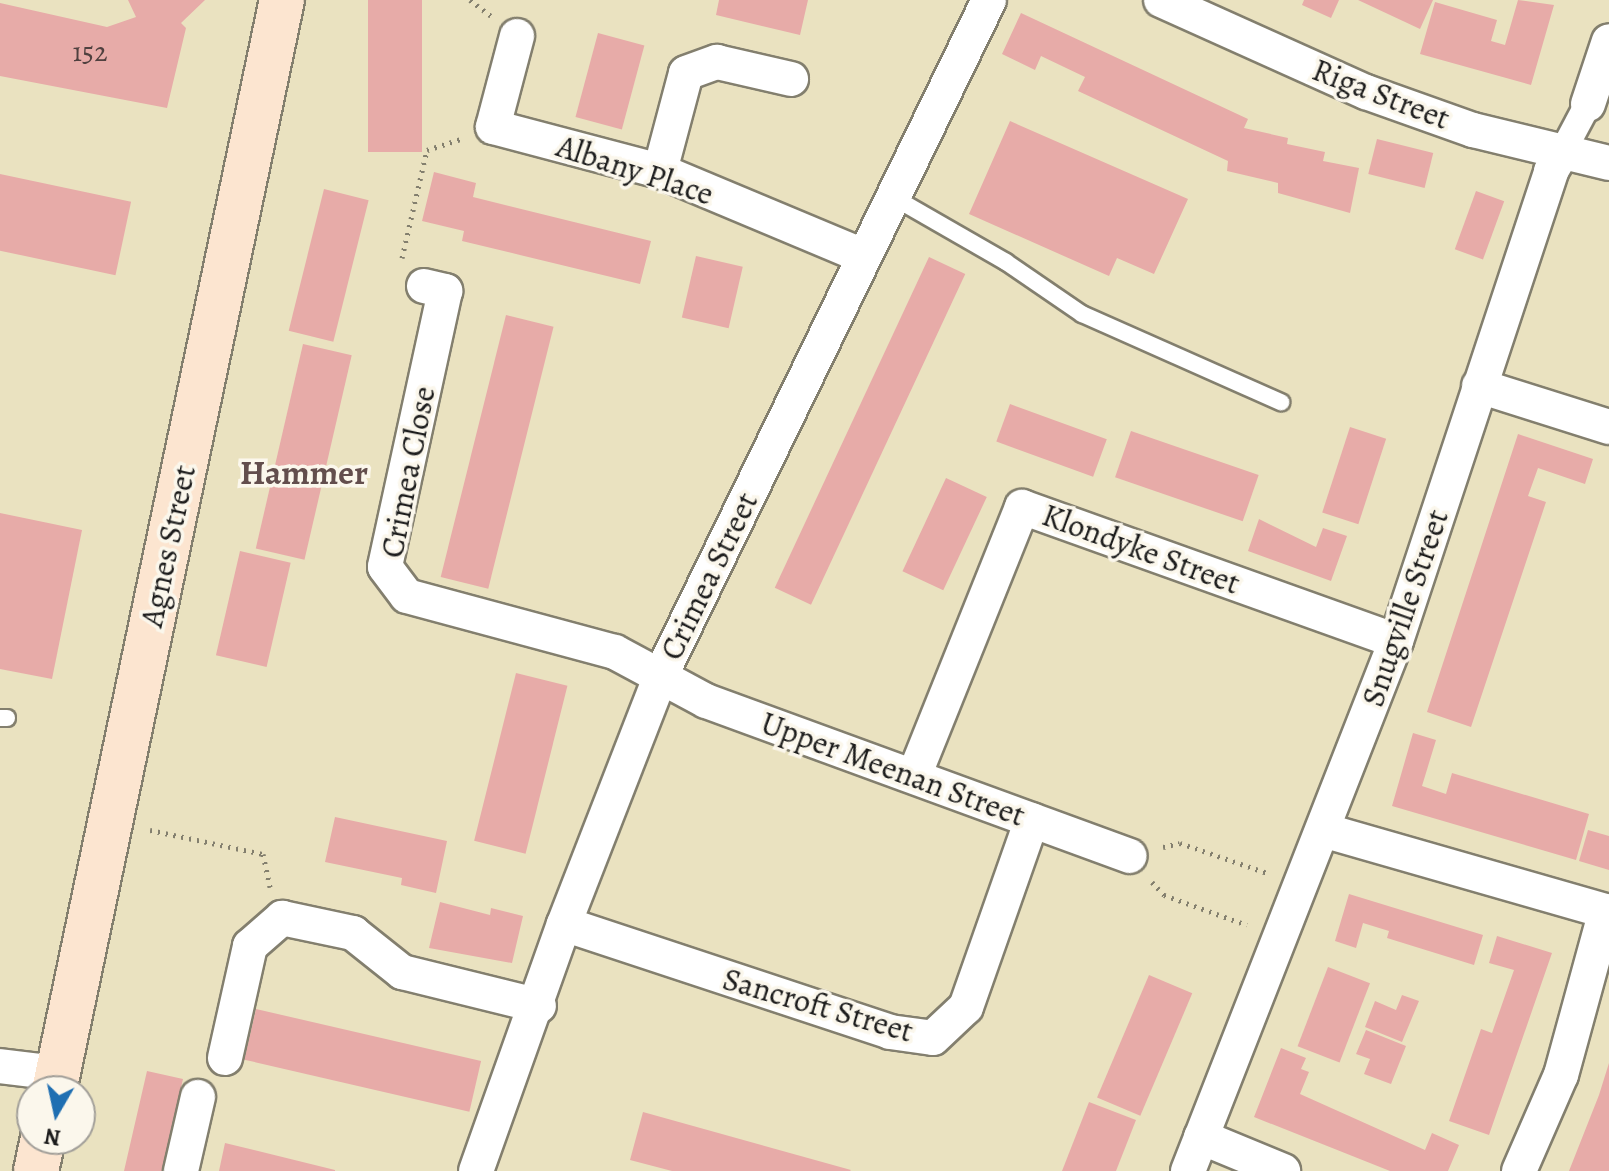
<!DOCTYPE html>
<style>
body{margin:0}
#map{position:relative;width:1609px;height:1171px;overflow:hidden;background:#eae2c0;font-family:Alegreya,serif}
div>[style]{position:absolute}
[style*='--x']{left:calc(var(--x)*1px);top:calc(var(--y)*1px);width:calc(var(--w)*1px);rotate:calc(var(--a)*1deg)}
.building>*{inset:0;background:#e7aba8;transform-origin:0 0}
.path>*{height:5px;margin-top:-2.5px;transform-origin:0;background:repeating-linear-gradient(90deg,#837f6e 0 2px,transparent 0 8px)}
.roads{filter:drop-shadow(2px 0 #837f6e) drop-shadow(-2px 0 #837f6e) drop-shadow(0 2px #837f6e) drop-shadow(0 -2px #837f6e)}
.service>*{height:16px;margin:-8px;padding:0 8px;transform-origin:8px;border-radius:8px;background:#fff}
.pedestrian>*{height:26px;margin:-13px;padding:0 13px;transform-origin:13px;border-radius:13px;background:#fff}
.minor>*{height:34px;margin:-17px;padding:0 17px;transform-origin:17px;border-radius:17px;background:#fff}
.secondary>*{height:44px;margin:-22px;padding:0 22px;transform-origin:22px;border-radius:22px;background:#fce5d0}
span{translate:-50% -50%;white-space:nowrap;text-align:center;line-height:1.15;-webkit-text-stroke:7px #fbf7ec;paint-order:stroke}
.number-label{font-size:28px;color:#4f403f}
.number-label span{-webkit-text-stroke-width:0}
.street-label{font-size:32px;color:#1c1c1c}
.neighbourhood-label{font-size:34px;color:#634e4d;font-weight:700}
.north{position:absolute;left:16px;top:1075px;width:80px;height:80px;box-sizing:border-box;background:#fbf7ec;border:2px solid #a29f99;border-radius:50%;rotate:189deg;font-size:22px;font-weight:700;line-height:32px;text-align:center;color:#1c1c1c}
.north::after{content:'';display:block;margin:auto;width:28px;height:36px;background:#1f6fb2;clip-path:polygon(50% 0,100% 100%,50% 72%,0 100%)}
</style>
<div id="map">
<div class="building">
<i style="clip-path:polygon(128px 0,205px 0,181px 23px,186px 28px,167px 108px,0 76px,0 3px,107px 27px,136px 17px)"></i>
<i style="left:368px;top:0;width:54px;height:152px"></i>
<i style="clip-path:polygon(719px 0,808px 0,800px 35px,716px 15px)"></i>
<i style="clip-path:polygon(1304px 0,1339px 0,1331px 18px,1302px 5px)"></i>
<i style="clip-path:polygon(1358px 0,1433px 0,1420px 29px)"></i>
<i style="clip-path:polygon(1518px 0,1554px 5px,1531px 85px,1420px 54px,1435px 2px,1497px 20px,1491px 41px,1505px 45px)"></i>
<i style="clip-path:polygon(1021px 13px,1248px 119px,1244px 128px,1288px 138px,1287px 144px,1325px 152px,1323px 161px,1359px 168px,1350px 213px,1278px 193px,1278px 183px,1227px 171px,1228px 161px,1078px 91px,1085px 77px,1041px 56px,1035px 70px,1002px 54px)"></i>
<i style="left:598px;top:33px;width:48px;height:87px;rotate:15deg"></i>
<i style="clip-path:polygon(1010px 121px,1188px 199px,1154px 274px,1117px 258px,1109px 276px,969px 214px)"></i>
<i style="left:1377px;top:139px;width:58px;height:36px;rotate:14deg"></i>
<i style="clip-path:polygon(434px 172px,476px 183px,473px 197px,651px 241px,640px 284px,462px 241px,464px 231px,422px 221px)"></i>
<i style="left:0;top:174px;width:134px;height:75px;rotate:12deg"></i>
<i style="left:324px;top:189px;width:46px;height:146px;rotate:14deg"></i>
<i style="left:1476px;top:191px;width:30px;height:62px;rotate:20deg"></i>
<i style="left:696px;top:256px;width:48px;height:63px;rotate:13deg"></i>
<i style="left:929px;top:257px;width:40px;height:365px;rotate:25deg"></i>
<i style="left:506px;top:315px;width:49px;height:270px;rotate:14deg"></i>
<i style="left:303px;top:344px;width:50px;height:210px;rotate:13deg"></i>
<i style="left:1010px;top:404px;width:103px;height:40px;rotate:20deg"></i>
<i style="left:1350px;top:427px;width:38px;height:90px;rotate:18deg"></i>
<i style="left:1131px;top:431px;width:135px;height:49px;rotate:19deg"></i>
<i style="clip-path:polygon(1518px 434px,1593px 459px,1585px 484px,1538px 468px,1528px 496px,1546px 502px,1471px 727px,1427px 712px)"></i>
<i style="left:946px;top:478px;width:45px;height:103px;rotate:25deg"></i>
<i style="clip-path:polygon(0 513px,82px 530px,52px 679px,0 669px)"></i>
<i style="clip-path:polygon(1259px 519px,1316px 547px,1323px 528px,1347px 536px,1331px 581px,1248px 551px)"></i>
<i style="left:240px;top:551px;width:52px;height:107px;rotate:13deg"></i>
<i style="left:516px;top:673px;width:53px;height:173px;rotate:14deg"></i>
<i style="clip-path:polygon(1413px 733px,1436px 740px,1422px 786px,1446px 794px,1452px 773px,1589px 814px,1576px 860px,1392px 806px)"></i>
<i style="clip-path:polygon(335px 817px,447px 841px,436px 893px,401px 885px,402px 878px,325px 862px)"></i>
<i style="clip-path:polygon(1588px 830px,1609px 836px,1609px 870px,1579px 861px)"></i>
<i style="clip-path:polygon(1349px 894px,1483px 935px,1474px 965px,1387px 938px,1389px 931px,1363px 923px,1356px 948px,1335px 941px)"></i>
<i style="clip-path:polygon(440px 902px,490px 915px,491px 908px,523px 916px,512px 963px,429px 948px)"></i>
<i style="clip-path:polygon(1497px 936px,1552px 953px,1489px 1135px,1449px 1121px,1481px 1029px,1492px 1033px,1514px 970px,1489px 963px)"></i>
<i style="left:1328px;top:967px;width:45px;height:85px;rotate:21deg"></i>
<i style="left:1149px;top:975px;width:47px;height:133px;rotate:23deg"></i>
<i style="clip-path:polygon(1402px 995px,1419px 1001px,1402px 1042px,1365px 1027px,1375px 1001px,1396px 1010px)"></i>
<i style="left:256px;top:1009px;width:231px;height:52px;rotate:13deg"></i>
<i style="clip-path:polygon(1366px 1030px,1406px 1046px,1391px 1084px,1364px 1074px,1370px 1059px,1356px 1054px)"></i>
<i style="clip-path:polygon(1281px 1048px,1306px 1058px,1301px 1069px,1309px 1072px,1300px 1094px,1425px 1150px,1432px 1133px,1459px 1145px,1448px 1171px,1390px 1171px,1254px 1117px)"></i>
<i style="clip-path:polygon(1609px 1063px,1609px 1171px,1569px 1171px,1599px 1095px)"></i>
<i style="clip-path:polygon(147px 1071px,183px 1079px,164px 1162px,162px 1171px,124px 1171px)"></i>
<i style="clip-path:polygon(1089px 1102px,1136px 1120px,1116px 1171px,1062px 1171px)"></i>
<i style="clip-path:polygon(643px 1112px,851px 1170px,850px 1171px,672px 1171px,630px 1160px)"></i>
<i style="clip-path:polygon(225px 1143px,335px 1170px,335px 1171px,219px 1171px)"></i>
</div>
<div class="path">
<i style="--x:470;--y:0;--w:26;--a:37"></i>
<i style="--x:402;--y:258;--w:111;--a:-77"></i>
<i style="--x:427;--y:150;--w:36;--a:-18"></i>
<i style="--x:150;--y:830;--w:116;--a:12"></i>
<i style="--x:263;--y:854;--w:34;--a:78"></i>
<i style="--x:1163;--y:847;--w:17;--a:-13"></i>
<i style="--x:1180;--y:843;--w:92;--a:19"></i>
<i style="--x:1152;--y:882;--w:18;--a:47"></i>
<i style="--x:1164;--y:895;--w:88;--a:19.9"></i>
</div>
<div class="roads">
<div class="service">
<i style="--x:893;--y:197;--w:130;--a:29.9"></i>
<i style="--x:1006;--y:262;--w:92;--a:34.4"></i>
<i style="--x:1082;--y:314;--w:218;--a:23.9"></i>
<i style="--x:0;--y:718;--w:7;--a:0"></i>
</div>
<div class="pedestrian">
<i style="--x:1563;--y:151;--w:53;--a:-62"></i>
</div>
<div class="minor">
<i style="--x:1161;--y:0;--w:225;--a:24.2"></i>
<i style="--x:1366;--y:92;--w:114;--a:19.6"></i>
<i style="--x:1473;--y:130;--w:140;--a:13.6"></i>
<i style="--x:517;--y:36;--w:94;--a:104.8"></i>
<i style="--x:493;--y:127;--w:173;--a:14.8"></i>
<i style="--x:660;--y:171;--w:220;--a:22.7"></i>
<i style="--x:1588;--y:104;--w:66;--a:-71.6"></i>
<i style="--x:660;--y:171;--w:101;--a:-75.1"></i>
<i style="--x:686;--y:73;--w:33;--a:-20"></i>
<i style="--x:717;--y:62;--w:76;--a:12.9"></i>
<i style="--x:424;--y:286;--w:22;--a:13"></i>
<i style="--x:445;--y:291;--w:282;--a:102.3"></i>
<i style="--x:385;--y:567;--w:36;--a:53"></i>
<i style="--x:407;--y:596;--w:215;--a:15.1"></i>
<i style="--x:615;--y:652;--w:103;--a:28.3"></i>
<i style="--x:706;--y:701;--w:451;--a:20.1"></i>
<i style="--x:1479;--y:386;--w:136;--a:17.5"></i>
<i style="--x:914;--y:776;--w:290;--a:-68.1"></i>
<i style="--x:1022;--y:507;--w:397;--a:19.7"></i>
<i style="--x:1323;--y:830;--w:298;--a:16"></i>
<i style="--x:564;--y:924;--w:343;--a:18.3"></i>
<i style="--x:890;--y:1032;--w:43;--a:7.9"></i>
<i style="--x:933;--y:1038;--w:45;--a:-43.2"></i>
<i style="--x:966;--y:1007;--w:198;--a:-70.6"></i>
<i style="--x:225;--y:1058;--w:115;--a:-77.4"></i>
<i style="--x:250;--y:946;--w:43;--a:-41.2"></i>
<i style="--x:282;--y:918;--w:73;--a:11.9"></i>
<i style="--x:353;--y:933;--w:63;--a:38.5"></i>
<i style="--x:402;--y:972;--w:141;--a:13.9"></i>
<i style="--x:0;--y:1066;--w:58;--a:6.9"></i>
<i style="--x:1201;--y:1137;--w:89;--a:22.5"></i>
<i style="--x:181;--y:1171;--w:76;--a:-77.1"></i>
<i style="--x:476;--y:1171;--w:262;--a:-70.4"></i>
<i style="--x:564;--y:924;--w:267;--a:-68.7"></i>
<i style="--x:661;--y:675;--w:750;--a:-64.08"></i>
<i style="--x:1188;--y:1171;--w:569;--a:-68.57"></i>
<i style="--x:1396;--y:641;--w:495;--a:-71.7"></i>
<i style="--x:1551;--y:171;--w:23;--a:-59"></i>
<i style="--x:1519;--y:1171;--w:105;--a:-66.4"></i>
<i style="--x:1561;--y:1075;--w:170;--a:-74.7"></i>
</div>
<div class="secondary">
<i style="--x:54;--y:1091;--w:1115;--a:-78.2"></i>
<i style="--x:36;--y:1171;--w:33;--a:-78"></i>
</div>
</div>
<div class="number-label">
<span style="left:90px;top:52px">152</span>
</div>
<div class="street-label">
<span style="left:1381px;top:94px;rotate:21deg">Riga Street</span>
<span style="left:635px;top:170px;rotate:18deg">Albany Place</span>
<span style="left:408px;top:472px;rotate:-79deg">Crimea Close</span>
<span style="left:168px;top:546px;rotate:-78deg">Agnes Street</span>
<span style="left:1141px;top:549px;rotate:20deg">Klondyke Street</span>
<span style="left:709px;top:576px;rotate:-64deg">Crimea Street</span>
<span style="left:1405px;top:608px;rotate:-71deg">Snugville Street</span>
<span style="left:893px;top:769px;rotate:20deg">Upper Meenan Street</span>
<span style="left:818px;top:1005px;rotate:16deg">Sancroft Street</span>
</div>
<div class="neighbourhood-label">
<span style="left:304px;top:473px">Hammer</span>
</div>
<div class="north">N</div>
</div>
